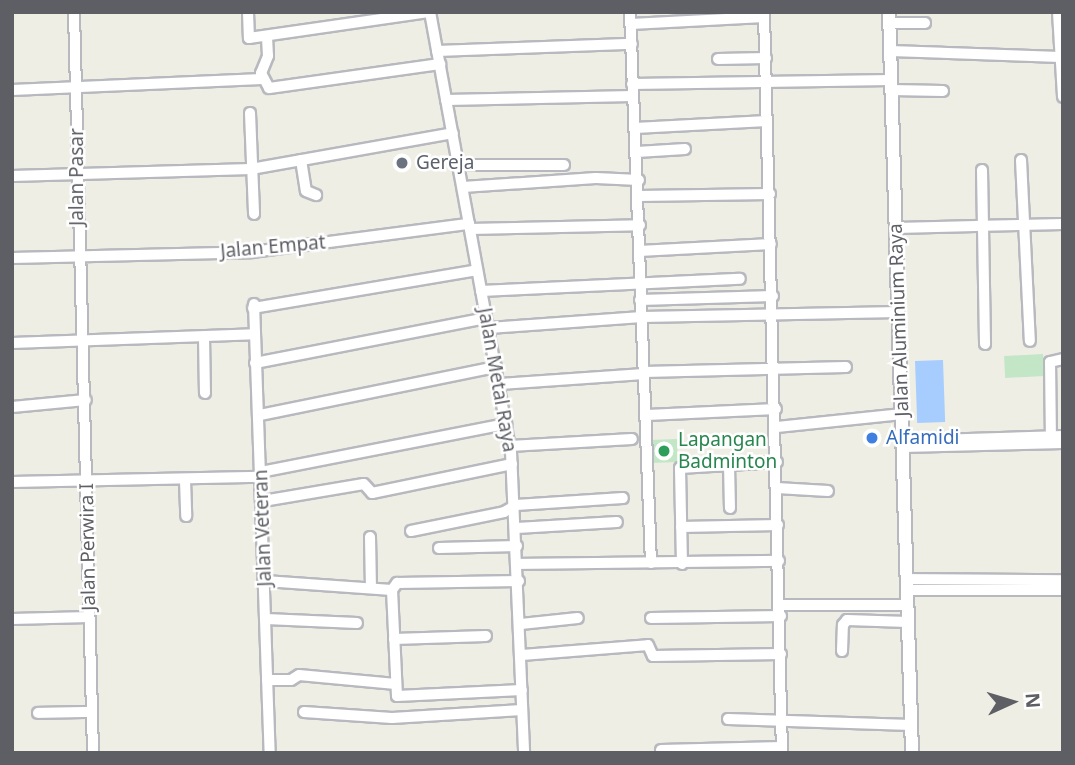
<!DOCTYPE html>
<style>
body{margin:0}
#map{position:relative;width:1075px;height:765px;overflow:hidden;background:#efeee5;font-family:"Noto Sans",sans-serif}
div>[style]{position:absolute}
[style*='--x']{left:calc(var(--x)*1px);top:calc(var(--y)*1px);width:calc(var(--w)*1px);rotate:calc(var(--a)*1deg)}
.green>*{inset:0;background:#c2e6c6;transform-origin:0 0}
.water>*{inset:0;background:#a6cdfe;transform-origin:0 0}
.roads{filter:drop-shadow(2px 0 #b7b9be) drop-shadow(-2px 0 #b7b9be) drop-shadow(0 2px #b7b9be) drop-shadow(0 -2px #b7b9be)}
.minor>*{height:10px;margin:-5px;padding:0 5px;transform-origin:5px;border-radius:5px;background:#fff}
.secondary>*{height:12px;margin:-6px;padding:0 6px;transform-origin:6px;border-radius:6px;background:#fff}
.dots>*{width:19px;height:19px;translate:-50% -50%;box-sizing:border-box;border:4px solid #fff;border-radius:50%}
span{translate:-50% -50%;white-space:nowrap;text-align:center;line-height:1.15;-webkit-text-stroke:5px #fff;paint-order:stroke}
.worship-label{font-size:19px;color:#5b616d}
.left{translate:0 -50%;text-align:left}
.street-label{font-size:19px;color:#5d5f65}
.shop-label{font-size:19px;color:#366cbe}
.leisure-label{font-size:19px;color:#27864d}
.frame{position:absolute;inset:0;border:14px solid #5d5f65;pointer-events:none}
.north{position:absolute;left:977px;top:667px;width:70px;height:70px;-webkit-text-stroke:5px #fff;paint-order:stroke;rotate:86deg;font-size:19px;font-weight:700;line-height:28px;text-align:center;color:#5d5f65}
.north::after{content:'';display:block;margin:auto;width:24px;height:32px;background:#5d5f65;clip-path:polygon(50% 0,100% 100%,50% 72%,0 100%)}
</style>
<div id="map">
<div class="green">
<i style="left:1043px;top:354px;width:22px;height:39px;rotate:87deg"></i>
<i style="left:677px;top:439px;width:23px;height:27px;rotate:88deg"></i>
</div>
<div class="water">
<i style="left:943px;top:360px;width:62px;height:28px;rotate:88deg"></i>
</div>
<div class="roads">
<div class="minor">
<i style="--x:74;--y:12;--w:741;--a:88.53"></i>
<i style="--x:248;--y:12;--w:26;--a:88"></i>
<i style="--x:249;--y:38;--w:183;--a:-8.2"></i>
<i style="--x:430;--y:12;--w:447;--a:79.6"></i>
<i style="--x:511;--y:452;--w:301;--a:87.5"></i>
<i style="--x:630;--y:12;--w:551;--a:87.82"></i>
<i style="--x:764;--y:12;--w:741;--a:88.61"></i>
<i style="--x:1058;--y:12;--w:85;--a:86.6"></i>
<i style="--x:889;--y:23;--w:36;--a:0"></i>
<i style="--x:631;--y:24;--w:133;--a:-3"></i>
<i style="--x:267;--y:37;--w:19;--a:87"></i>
<i style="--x:268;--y:56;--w:18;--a:112"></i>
<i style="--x:261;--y:73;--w:17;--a:62"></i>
<i style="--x:269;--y:88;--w:173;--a:-8"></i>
<i style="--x:437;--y:51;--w:195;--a:-2.1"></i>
<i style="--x:890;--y:51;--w:170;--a:2"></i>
<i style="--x:718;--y:59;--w:48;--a:-1.2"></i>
<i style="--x:632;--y:84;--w:259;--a:-0.9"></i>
<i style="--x:12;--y:90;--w:250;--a:-2.5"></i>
<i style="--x:892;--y:90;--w:51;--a:1.1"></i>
<i style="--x:446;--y:100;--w:187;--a:-1.2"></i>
<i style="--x:250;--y:113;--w:101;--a:87.7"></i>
<i style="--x:635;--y:128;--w:132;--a:-3"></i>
<i style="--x:637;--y:152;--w:48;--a:-3.6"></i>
<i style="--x:301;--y:160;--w:31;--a:81"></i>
<i style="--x:306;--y:191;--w:11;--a:22"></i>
<i style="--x:1021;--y:160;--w:181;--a:87.2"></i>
<i style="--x:459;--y:165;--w:105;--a:0"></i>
<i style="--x:982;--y:170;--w:174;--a:89"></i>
<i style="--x:12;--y:176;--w:239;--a:-1.7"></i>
<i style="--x:251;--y:169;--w:205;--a:-10.1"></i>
<i style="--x:463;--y:187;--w:133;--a:-3.9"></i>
<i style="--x:596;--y:178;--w:43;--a:2.7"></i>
<i style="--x:639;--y:196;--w:131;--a:-0.9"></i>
<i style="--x:896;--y:228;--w:167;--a:-1.4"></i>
<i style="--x:470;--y:229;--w:170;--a:-1.3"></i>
<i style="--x:639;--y:251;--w:132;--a:-3"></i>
<i style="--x:12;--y:258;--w:240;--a:-1.4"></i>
<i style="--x:252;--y:252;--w:219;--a:-7.4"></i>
<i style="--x:481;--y:291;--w:259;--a:-2.7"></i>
<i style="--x:640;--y:300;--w:133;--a:-1.7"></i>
<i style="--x:254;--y:304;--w:449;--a:88"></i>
<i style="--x:253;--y:308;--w:227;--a:-9.6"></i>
<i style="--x:489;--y:328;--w:153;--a:-4.1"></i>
<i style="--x:642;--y:317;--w:257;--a:-1.1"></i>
<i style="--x:204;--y:337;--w:56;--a:89"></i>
<i style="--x:12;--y:343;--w:242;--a:-2.1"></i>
<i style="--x:255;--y:363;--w:235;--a:-11"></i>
<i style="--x:644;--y:372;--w:202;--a:-1.4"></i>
<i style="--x:500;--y:384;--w:144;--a:-4"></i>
<i style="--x:12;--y:407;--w:74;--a:-5.4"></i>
<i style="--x:260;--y:415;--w:241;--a:-11.5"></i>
<i style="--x:647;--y:415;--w:129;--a:-2.7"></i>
<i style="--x:777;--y:427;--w:126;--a:-5.9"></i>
<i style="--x:903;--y:441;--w:160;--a:-1.8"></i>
<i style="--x:1051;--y:442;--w:80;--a:-90.7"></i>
<i style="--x:1050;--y:362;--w:13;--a:-13"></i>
<i style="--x:510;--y:446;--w:122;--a:-3.3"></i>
<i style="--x:903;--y:447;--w:160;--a:-1.4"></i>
<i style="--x:729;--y:465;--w:48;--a:-3.6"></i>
<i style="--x:261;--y:472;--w:250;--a:-11.1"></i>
<i style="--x:185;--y:480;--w:36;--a:88"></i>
<i style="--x:12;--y:482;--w:249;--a:-1.2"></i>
<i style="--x:777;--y:488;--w:51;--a:3.4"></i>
<i style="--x:263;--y:501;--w:102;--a:-9.6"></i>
<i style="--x:364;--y:484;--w:12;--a:48"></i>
<i style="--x:372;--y:493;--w:143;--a:-11.7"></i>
<i style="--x:681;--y:527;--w:97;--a:-1.2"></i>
<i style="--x:517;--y:528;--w:100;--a:-3.4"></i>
<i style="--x:411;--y:531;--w:95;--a:-11.5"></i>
<i style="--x:504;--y:512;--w:14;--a:-30"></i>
<i style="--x:516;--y:505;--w:107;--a:-3.7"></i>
<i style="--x:370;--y:537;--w:51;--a:88.9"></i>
<i style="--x:439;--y:548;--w:78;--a:-1.5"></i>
<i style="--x:518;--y:564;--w:261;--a:-0.7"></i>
<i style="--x:682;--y:564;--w:96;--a:-91.2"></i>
<i style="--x:680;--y:468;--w:49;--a:-3.5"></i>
<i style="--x:729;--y:465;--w:43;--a:88.7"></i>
<i style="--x:906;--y:579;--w:157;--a:0.4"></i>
<i style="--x:265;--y:581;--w:127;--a:4.1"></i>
<i style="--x:392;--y:590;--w:106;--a:87.3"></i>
<i style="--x:397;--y:696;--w:125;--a:-2.7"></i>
<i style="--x:392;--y:590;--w:9;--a:-54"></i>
<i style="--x:397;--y:583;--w:122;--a:-0.9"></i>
<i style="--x:906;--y:590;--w:157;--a:0"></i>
<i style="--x:781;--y:605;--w:126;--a:0"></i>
<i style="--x:651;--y:618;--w:130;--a:-0.9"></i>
<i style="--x:12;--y:619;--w:77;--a:-1.5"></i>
<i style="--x:266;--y:619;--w:91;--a:2.5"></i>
<i style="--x:521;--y:624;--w:57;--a:-6"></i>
<i style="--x:394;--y:639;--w:92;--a:-1.9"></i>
<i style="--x:842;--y:651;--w:26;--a:-88"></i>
<i style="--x:843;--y:625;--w:6;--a:-51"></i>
<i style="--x:847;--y:620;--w:61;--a:1.9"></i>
<i style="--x:522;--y:655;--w:126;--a:-4.5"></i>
<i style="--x:648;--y:645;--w:12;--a:66"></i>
<i style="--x:653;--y:656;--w:128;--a:-0.9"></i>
<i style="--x:267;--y:680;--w:24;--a:0"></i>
<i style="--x:291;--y:680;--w:9;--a:-32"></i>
<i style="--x:299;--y:675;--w:97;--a:5.3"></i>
<i style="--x:304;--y:712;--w:88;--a:3.9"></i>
<i style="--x:392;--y:718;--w:130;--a:-3.5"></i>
<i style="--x:38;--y:713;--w:54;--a:-1.1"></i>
<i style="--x:728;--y:719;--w:183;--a:1.9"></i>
<i style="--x:661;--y:750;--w:121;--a:-1.4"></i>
</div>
<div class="secondary">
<i style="--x:889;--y:12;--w:741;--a:88.22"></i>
</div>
</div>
<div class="dots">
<i style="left:402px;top:163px;background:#6b7280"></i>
<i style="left:872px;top:438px;background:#3f7fe0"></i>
<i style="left:664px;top:451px;background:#2e9e5b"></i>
</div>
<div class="worship-label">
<span class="left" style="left:416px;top:163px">Gereja</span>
</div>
<div class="street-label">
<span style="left:77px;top:177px;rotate:-90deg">Jalan Pasar</span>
<span style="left:273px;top:247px;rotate:-5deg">Jalan Empat</span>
<span style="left:899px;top:320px;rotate:-92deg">Jalan Aluminium Raya</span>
<span style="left:497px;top:380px;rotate:80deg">Jalan Metal Raya</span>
<span style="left:263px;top:528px;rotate:-92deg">Jalan Veteran</span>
<span style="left:88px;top:547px;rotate:-91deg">Jalan Perwira I</span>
</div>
<div class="shop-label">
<span class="left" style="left:886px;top:438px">Alfamidi</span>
</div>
<div class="leisure-label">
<span class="left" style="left:678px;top:451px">Lapangan<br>Badminton</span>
</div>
<div class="frame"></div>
<div class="north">N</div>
</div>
